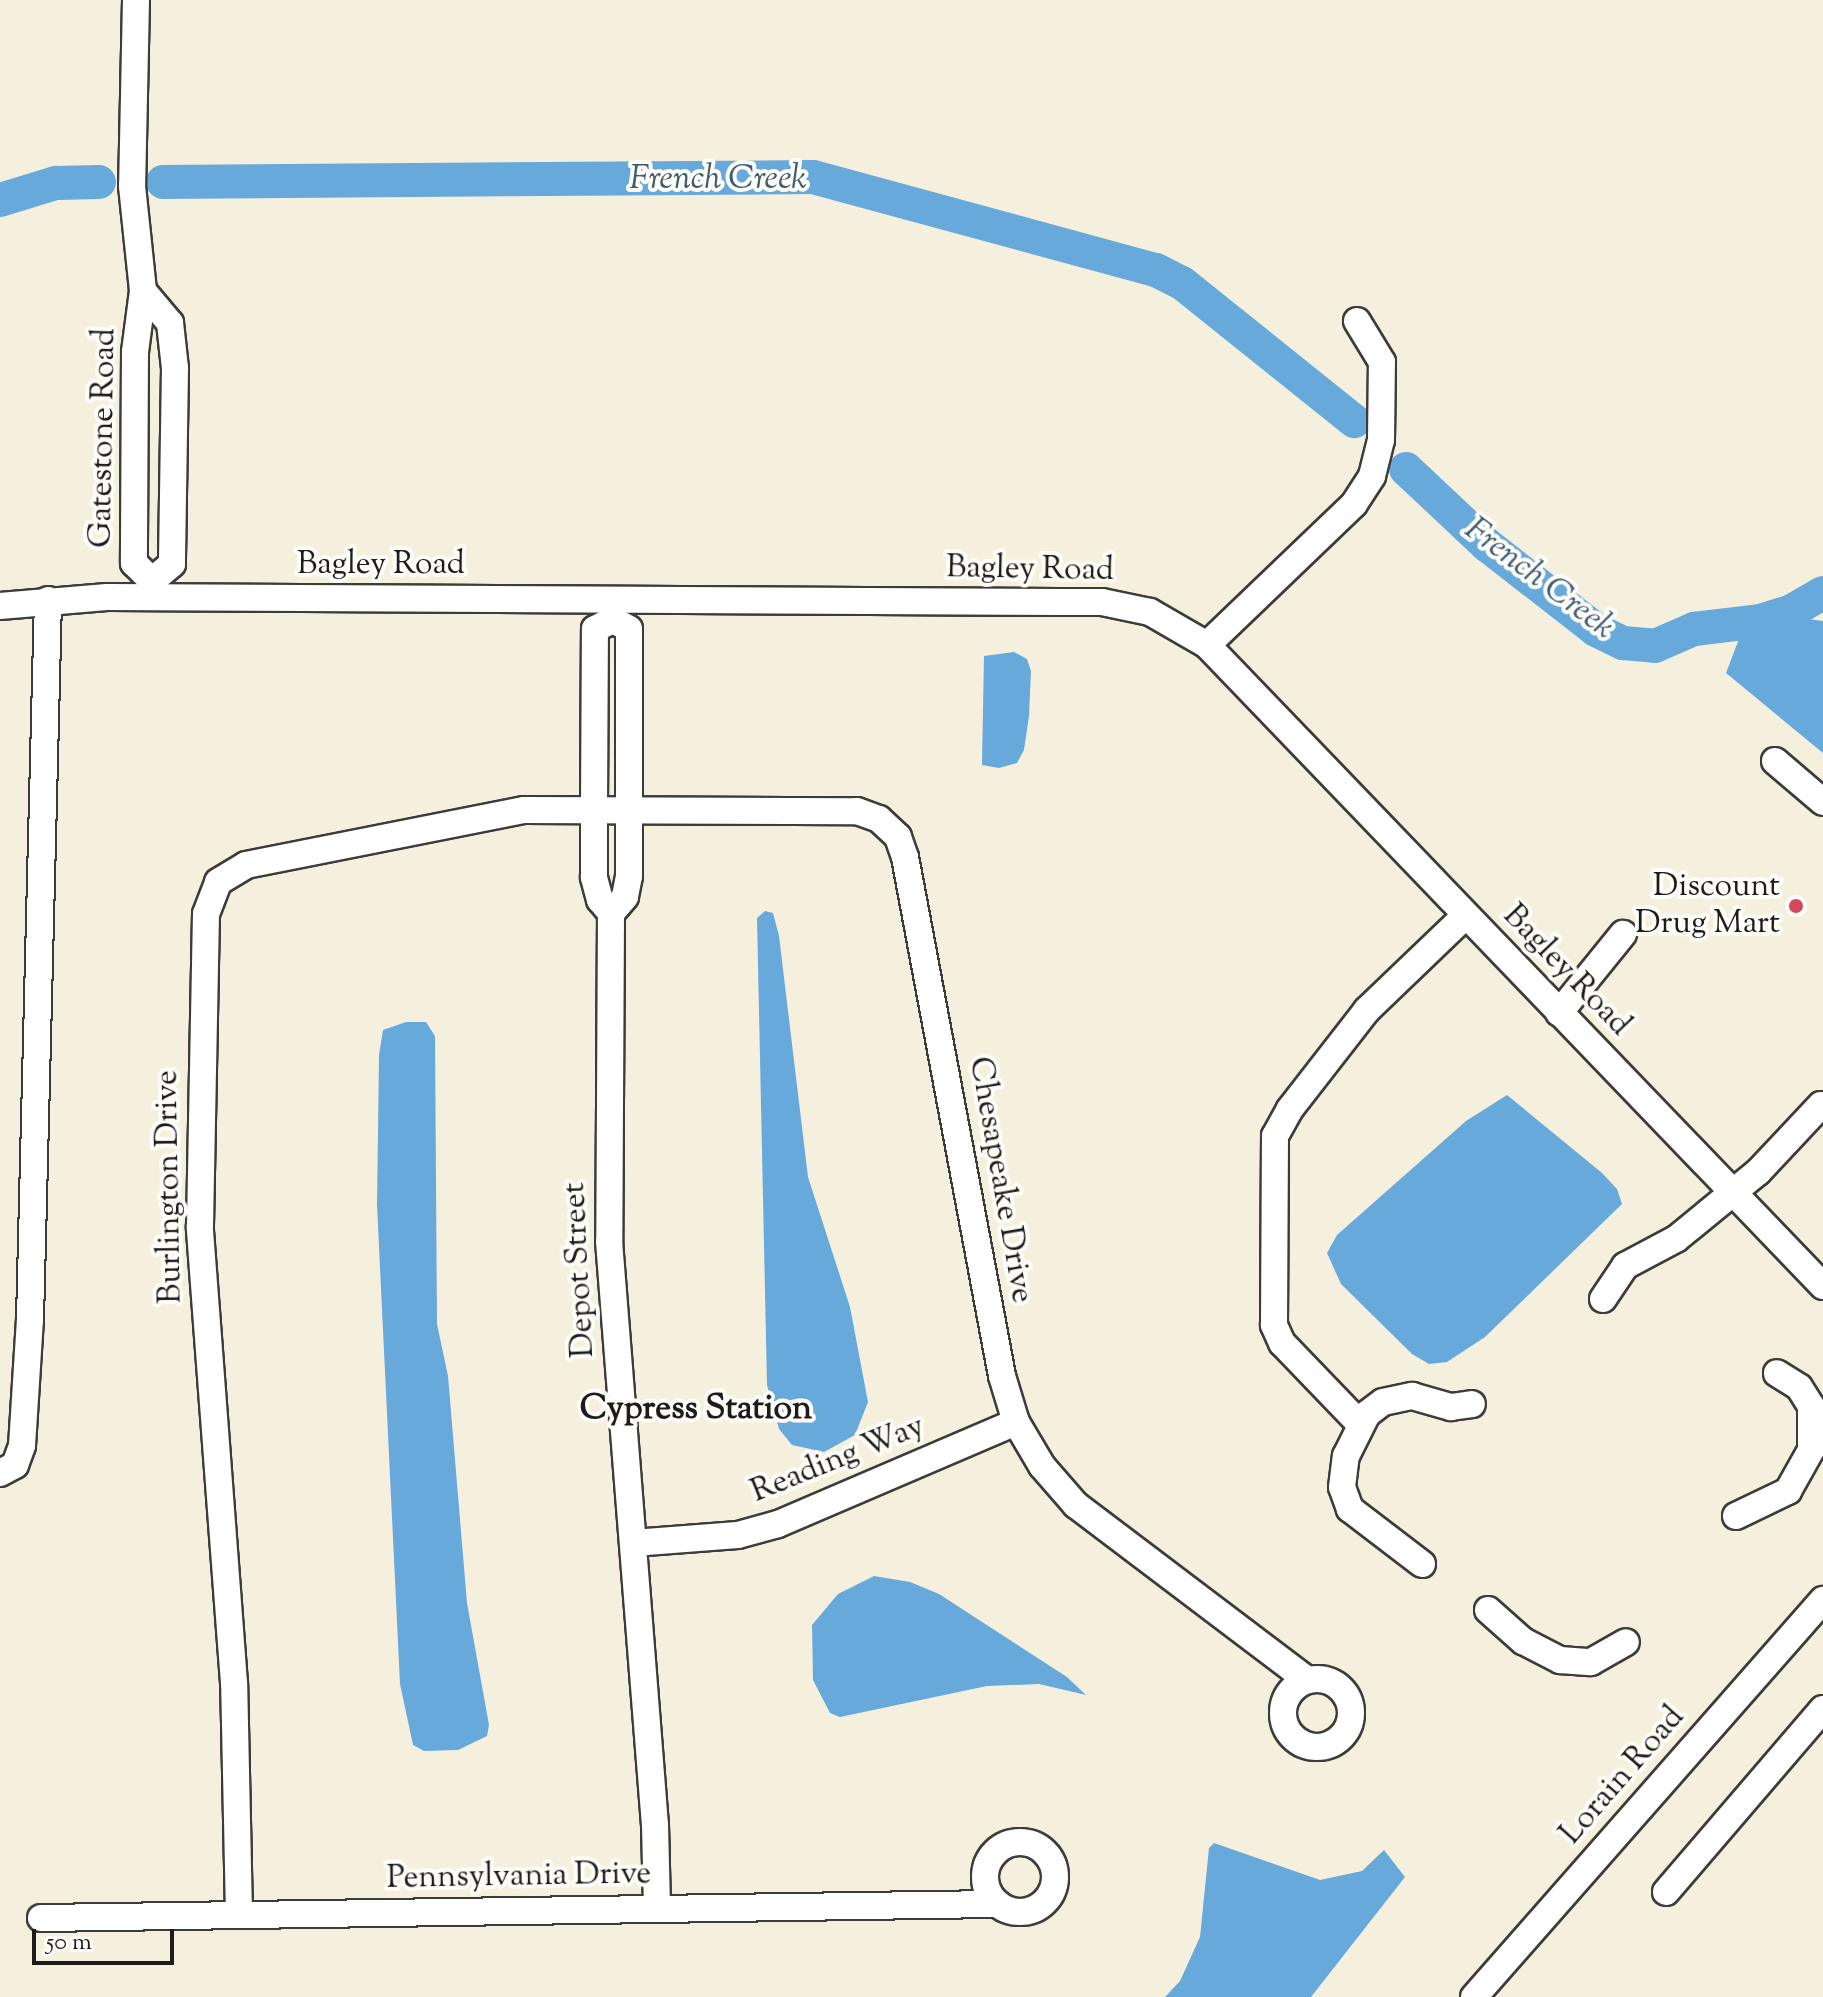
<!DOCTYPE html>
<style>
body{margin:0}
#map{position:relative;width:1823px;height:1997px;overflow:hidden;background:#f5f0dd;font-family:"Sorts Mill Goudy",serif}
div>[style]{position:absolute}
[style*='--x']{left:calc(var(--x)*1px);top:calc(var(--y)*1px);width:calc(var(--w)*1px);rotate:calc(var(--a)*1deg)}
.water>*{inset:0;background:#67a9db}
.river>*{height:34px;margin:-17px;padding:0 17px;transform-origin:17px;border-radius:17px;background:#67a9db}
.roads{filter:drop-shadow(2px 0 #3d3c39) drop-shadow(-2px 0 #3d3c39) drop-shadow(0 2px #3d3c39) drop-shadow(0 -2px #3d3c39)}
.minor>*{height:26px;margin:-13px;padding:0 13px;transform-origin:13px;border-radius:13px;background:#fff}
.minor>.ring{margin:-13px;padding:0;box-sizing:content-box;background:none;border:26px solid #fff;border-radius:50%}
.dots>*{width:22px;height:22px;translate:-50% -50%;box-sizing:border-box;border:4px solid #fdfcf7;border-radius:50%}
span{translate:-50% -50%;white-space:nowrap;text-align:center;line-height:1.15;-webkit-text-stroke:8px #fdfcf7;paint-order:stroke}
.street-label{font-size:32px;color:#1c1c1c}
.poi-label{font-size:32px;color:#1c1c1c}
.right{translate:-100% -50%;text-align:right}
.water-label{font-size:34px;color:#3e5b72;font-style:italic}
.neighbourhood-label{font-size:34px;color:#1c1c1c;font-weight:700}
.scale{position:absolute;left:32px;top:1929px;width:142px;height:36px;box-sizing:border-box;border:4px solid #1c1c1c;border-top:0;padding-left:10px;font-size:24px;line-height:28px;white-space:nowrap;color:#1c1c1c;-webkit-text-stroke:6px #fdfcf7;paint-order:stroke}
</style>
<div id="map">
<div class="water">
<i style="clip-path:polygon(1801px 618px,1823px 621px,1823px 753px,1726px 673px,1742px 631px)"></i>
<i style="clip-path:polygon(1014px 652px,1027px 659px,1031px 671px,1029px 716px,1024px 750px,1017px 763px,999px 768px,982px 765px,984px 656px)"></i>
<i style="clip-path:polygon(765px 911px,773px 913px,779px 936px,808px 1177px,850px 1307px,868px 1402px,855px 1435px,824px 1452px,792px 1445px,779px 1429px,767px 1385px,757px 918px)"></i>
<i style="clip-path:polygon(406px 1022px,426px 1022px,435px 1036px,437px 1324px,448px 1376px,467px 1603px,489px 1725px,487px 1736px,458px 1750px,424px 1751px,413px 1745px,400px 1684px,377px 1205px,379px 1055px,383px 1030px)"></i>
<i style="clip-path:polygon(1507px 1095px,1602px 1173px,1617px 1189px,1622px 1204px,1485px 1337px,1447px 1362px,1429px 1364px,1412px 1354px,1341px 1284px,1327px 1253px,1337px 1235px,1466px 1121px)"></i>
<i style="clip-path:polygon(874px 1576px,910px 1582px,939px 1594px,1067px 1677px,1086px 1695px,1039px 1684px,987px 1686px,840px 1717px,830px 1713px,813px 1680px,812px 1625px,838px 1594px)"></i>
<i style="clip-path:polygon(1214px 1843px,1320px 1880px,1362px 1871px,1384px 1850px,1405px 1877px,1311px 1997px,1165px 1997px,1180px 1981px,1200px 1937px,1209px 1848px)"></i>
</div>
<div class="river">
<i style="--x:163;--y:182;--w:650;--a:-0.44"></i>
<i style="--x:813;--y:177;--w:355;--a:15.2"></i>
<i style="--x:1156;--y:270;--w:29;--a:27"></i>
<i style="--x:1182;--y:283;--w:221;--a:38.7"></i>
<i style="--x:0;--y:200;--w:59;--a:-16.9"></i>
<i style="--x:56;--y:183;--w:43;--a:-1.3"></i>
<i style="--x:1406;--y:469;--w:111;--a:43.2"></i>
<i style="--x:1487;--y:545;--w:138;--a:37.9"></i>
<i style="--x:1596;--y:630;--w:30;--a:26"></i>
<i style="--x:1623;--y:643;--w:32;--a:5"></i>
<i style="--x:1655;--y:646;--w:43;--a:-23.6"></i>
<i style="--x:1694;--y:629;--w:66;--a:-6.9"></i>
<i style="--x:1760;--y:621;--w:31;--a:-17"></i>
<i style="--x:1790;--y:612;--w:38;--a:-30"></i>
</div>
<div class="roads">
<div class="minor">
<i style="--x:136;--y:0;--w:186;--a:91.2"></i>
<i style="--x:132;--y:186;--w:106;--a:84"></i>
<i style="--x:143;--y:291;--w:62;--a:97.5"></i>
<i style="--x:135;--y:352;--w:211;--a:90.3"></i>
<i style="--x:134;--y:563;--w:25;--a:45"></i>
<i style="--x:152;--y:581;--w:16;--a:90"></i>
<i style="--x:143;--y:291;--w:42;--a:49.8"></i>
<i style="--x:170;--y:323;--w:45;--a:83.7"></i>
<i style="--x:175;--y:368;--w:196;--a:90.9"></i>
<i style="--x:172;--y:564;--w:26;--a:140"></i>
<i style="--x:0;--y:606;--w:107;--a:-4.8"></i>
<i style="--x:107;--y:597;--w:955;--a:0.3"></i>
<i style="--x:1062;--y:602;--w:40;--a:0"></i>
<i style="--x:1102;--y:602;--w:49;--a:11.8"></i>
<i style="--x:1150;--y:612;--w:66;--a:30.1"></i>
<i style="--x:1207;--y:645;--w:889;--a:46.14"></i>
<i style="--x:613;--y:620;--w:18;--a:29"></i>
<i style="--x:629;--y:629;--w:247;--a:90"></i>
<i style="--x:629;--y:876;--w:21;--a:101"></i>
<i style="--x:625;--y:897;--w:21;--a:131"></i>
<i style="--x:611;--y:913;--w:17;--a:-130"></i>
<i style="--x:600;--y:900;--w:24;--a:-105"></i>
<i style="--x:594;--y:877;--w:68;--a:-90"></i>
<i style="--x:594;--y:809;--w:180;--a:-89.7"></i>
<i style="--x:595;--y:629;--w:20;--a:-27"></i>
<i style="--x:1207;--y:645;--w:204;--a:-43.8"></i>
<i style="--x:1354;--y:504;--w:33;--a:-57"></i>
<i style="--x:1372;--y:476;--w:37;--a:-76"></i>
<i style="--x:1381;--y:440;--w:78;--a:-89.3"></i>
<i style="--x:1382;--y:362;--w:48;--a:-121.4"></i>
<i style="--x:1775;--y:761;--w:63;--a:40.5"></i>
<i style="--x:611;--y:913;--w:328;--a:90.3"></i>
<i style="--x:609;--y:1241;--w:586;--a:85.5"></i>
<i style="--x:655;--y:1825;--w:84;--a:88.6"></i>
<i style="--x:1559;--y:1013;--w:102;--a:-51"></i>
<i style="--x:1603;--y:1299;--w:40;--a:-56"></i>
<i style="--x:1625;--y:1266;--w:58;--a:-27.9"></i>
<i style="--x:1676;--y:1239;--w:106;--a:-39.3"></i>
<i style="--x:1758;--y:1172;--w:92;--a:-46.8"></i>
<i style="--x:1360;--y:1424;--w:112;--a:-133.9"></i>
<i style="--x:1282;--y:1343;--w:20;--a:-114"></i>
<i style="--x:1274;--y:1325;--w:189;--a:-89.7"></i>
<i style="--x:1275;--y:1136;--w:31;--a:-61"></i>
<i style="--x:1290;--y:1109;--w:125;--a:-52.1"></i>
<i style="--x:1367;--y:1010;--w:137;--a:-43.8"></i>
<i style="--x:0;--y:1473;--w:17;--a:-28"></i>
<i style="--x:15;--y:1465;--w:20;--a:-70"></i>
<i style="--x:22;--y:1446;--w:126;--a:-86.4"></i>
<i style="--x:30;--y:1320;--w:720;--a:-88.57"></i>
<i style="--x:1736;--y:1516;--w:58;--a:-25.7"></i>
<i style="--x:1788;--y:1491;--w:47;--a:-60.7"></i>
<i style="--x:1811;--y:1450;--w:44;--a:-90"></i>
<i style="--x:1811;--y:1406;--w:22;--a:-122"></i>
<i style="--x:1799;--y:1387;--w:26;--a:-148"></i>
<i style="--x:633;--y:1543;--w:105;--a:-4.4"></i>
<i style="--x:738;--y:1535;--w:41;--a:-15.4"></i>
<i style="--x:778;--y:1524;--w:259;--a:-23.2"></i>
<i style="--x:1422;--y:1564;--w:91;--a:-142.6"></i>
<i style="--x:1350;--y:1509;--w:23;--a:-110"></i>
<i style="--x:1342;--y:1487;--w:31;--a:-83"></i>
<i style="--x:1346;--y:1456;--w:47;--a:-63.4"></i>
<i style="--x:1367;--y:1414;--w:20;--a:-37"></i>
<i style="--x:1383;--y:1402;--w:30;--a:-12"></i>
<i style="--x:1412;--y:1396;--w:41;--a:15.8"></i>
<i style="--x:1451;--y:1407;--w:21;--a:-8"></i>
<i style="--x:1488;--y:1610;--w:47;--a:41.5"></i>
<i style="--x:1523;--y:1641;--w:42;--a:27.2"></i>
<i style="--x:1560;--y:1660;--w:31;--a:4"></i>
<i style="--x:1591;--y:1662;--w:40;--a:-29.7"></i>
<i class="ring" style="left:1283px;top:1679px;width:42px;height:42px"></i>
<i class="ring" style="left:985px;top:1842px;width:44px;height:44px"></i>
<i style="--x:1666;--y:1892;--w:241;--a:-49.4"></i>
<i style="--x:239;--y:1915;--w:232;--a:-91.2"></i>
<i style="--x:234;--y:1683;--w:458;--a:-94.3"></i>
<i style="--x:200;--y:1226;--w:312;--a:-88.9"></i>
<i style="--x:206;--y:914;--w:34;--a:-69"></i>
<i style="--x:218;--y:882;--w:33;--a:-31"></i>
<i style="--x:246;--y:865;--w:283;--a:-11.2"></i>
<i style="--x:524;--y:810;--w:333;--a:0.2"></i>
<i style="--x:857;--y:811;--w:23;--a:20"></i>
<i style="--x:879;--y:819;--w:26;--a:43"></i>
<i style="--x:898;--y:837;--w:21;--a:71"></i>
<i style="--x:905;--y:857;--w:528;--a:79.41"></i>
<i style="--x:1002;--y:1376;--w:48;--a:73.1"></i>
<i style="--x:1016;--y:1422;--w:51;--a:59.4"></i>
<i style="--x:1042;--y:1466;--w:52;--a:48.9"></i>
<i style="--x:1076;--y:1505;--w:290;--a:37.1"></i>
<i style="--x:41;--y:1918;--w:957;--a:-0.84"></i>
<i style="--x:1474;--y:1997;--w:529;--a:-48.68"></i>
</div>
</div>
<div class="dots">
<i style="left:1796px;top:906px;background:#d1495b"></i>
</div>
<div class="street-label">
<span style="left:104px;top:438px;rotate:-89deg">Gatestone Road</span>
<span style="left:381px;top:565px">Bagley Road</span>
<span style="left:1030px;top:570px;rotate:1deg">Bagley Road</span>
<span style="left:1566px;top:971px;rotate:46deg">Bagley Road</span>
<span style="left:1000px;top:1180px;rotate:80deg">Chesapeake Drive</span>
<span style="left:170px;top:1187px;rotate:-91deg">Burlington Drive</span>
<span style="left:580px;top:1270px;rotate:-93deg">Depot Street</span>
<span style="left:838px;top:1460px;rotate:-22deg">Reading Way</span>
<span style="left:1623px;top:1776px;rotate:-49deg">Lorain Road</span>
<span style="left:519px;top:1877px;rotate:-1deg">Pennsylvania Drive</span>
</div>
<div class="poi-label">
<span class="right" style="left:1780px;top:906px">Discount<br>Drug Mart</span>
</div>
<div class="water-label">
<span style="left:718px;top:180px">French Creek</span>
<span style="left:1539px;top:579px;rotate:37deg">French Creek</span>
</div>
<div class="neighbourhood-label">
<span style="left:696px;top:1410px">Cypress Station</span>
</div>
<div class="scale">50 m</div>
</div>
